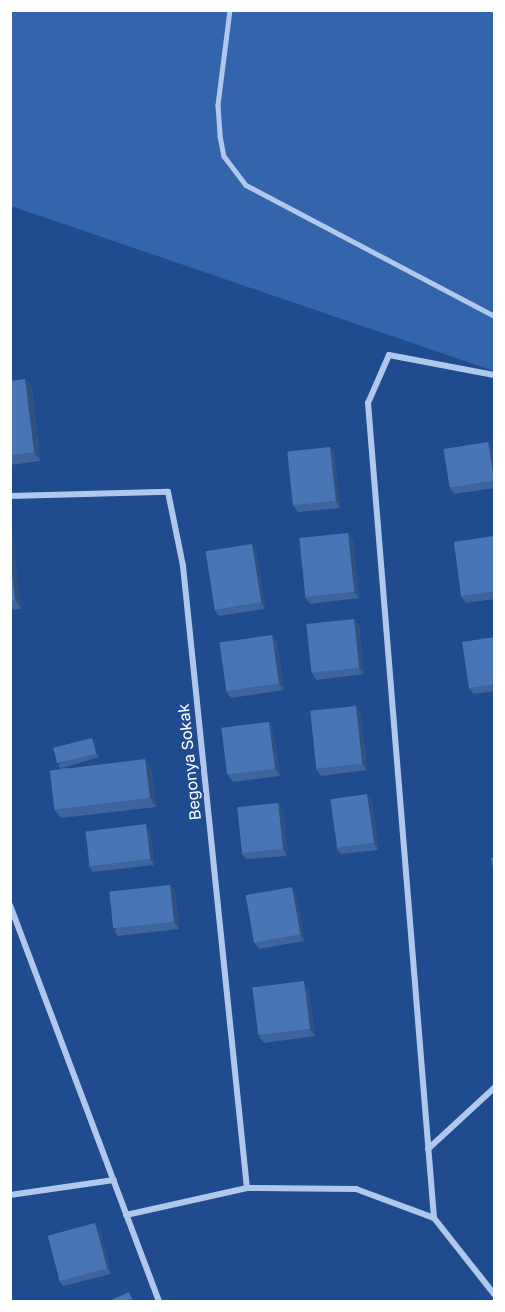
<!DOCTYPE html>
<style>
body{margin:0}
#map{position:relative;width:505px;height:1312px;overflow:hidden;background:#204b8f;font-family:"Golos Text",sans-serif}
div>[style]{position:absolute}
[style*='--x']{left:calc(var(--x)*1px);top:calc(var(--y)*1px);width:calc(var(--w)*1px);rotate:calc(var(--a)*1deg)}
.green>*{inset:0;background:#3464ac}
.lane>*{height:4.5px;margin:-2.25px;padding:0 2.25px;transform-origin:2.25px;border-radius:2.25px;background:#b0c8ec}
.street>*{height:6px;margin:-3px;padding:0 3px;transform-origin:3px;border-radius:3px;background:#b0c8ec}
.wall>*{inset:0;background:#3f649d}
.shaded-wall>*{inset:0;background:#33517f}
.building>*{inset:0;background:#4974b6;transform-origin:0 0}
span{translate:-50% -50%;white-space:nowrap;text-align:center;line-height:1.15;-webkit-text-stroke:4.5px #204b8f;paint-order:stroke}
.street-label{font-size:16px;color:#fff}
.frame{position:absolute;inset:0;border:12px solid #fff;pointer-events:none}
</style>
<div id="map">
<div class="green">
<i style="clip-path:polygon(11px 11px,494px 11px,494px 371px,11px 206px)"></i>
</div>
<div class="lane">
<i style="--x:230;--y:10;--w:96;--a:97.2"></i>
<i style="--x:218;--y:105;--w:31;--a:86"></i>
<i style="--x:220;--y:136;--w:20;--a:79"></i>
<i style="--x:224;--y:156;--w:36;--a:53"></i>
<i style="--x:246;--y:185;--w:280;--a:27.8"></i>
</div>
<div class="street">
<i style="--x:494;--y:375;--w:107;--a:-169.2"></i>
<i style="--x:389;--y:355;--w:52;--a:113.6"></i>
<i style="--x:368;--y:403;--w:818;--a:85.37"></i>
<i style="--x:434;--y:1218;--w:97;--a:51.7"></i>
<i style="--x:10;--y:496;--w:158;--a:-1.5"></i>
<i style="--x:168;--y:492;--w:76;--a:78.5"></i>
<i style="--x:183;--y:566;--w:625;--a:84.13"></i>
<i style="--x:10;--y:905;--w:424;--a:69.4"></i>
<i style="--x:428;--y:1149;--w:90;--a:-42.7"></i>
<i style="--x:10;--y:1195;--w:105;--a:-8.2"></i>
<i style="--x:126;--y:1215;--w:124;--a:-12.6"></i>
<i style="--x:247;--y:1188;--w:109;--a:0.5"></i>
<i style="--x:356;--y:1189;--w:83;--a:20.4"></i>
</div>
<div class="wall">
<i style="clip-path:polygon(25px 379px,32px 388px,40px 461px,10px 465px,10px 381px)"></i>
<i style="clip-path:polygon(493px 449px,495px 461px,495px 488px,454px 494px,450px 488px)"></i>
<i style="clip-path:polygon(334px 453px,340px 508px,298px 512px,293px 506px)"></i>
<i style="clip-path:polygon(10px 519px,21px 609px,10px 610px)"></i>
<i style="clip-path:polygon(348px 533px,353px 540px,359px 598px,310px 604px,305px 597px)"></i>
<i style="clip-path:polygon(493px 536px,495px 537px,495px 599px,466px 603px,461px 596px)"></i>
<i style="clip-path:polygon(256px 550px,265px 609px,219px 616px,214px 609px)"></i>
<i style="clip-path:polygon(359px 625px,364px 674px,316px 680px,312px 673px)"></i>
<i style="clip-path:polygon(272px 635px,277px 642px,284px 690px,231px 698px,226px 691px)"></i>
<i style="clip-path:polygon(495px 637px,495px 691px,474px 694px,469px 688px)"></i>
<i style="clip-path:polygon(361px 713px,367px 770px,321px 776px,316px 769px)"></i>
<i style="clip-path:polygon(269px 722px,273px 729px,280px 776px,233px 782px,228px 776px)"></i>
<i style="clip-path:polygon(94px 742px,99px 757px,62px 768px,151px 768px,156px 807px,61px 818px,54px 809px,61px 769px,58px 765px)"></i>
<i style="clip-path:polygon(372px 801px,378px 850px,341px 854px,336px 848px)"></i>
<i style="clip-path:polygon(278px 803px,283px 810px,287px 856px,246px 859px,241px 853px)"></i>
<i style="clip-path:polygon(150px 830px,154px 865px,93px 872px,88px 865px)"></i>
<i style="clip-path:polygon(170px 885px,175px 891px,179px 929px,118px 936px,114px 930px)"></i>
<i style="clip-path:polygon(296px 893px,304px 941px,259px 949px,254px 942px)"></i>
<i style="clip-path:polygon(308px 988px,315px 1036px,264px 1043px,259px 1037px)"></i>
<i style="clip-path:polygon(100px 1229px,111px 1274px,63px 1286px,58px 1279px)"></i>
</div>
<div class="shaded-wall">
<i style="clip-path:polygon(25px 379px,32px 388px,40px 461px,34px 452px)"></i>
<i style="clip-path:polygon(488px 442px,493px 449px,495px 461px,495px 482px)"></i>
<i style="clip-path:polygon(330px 447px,334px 453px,340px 508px,336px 501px)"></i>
<i style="clip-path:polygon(10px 519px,11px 520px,21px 609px,15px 600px,10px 560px)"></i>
<i style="clip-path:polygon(348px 533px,353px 540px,359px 598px,354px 592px)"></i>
<i style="clip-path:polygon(252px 544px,256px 550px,265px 609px,261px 602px)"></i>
<i style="clip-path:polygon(354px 619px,359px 625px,364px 674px,359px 668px)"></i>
<i style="clip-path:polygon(272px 635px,277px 642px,284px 690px,279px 683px)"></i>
<i style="clip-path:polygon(356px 706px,361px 713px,367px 770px,362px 764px)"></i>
<i style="clip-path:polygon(269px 722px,273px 729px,280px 776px,275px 769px)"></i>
<i style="clip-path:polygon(92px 738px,94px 742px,99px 757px,96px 754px)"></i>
<i style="clip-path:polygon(145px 759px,151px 768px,156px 807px,150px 798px)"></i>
<i style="clip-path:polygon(367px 794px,372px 801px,378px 850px,374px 843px)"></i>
<i style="clip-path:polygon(278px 803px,283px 810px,287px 856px,283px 849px)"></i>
<i style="clip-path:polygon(146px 824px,150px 830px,154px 865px,150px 859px)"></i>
<i style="clip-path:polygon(170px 885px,175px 891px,179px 929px,174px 922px)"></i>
<i style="clip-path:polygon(292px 887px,296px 893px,304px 941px,300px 934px)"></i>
<i style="clip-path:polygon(304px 981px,308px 988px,315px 1036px,310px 1029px)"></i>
<i style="clip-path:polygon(95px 1223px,100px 1229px,111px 1274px,107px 1268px)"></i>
</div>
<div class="building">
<i style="clip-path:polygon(25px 379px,34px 452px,10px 455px,10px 381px)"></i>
<i style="left:488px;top:442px;width:39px;height:45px;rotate:81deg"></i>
<i style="left:330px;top:447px;width:54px;height:43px;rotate:84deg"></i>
<i style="left:348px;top:533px;width:59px;height:49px;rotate:84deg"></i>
<i style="clip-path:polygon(493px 536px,495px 544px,495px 591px,461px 596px,454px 542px)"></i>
<i style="left:252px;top:544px;width:59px;height:47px;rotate:81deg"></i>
<i style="clip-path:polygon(10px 560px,15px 600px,10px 600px)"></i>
<i style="left:354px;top:619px;width:49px;height:48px;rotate:84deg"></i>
<i style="left:272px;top:635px;width:49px;height:53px;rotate:82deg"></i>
<i style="clip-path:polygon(495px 637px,495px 684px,469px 688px,462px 642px)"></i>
<i style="left:356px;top:706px;width:58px;height:46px;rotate:84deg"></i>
<i style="left:269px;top:722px;width:47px;height:48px;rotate:83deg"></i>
<i style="left:92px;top:738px;width:16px;height:40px;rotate:76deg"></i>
<i style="left:145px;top:759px;width:39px;height:96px;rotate:83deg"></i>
<i style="left:367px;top:794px;width:49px;height:37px;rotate:82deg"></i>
<i style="left:278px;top:803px;width:46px;height:41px;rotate:84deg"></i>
<i style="left:146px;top:824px;width:35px;height:61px;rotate:83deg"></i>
<i style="clip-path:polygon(495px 857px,495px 879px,491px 858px)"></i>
<i style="left:170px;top:885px;width:37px;height:61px;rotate:84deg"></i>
<i style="left:292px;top:887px;width:48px;height:47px;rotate:80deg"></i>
<i style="left:304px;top:981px;width:48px;height:52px;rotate:83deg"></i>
<i style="left:95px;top:1223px;width:47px;height:49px;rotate:75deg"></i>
<i style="clip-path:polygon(129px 1292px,133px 1302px,107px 1302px)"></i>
</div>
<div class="street-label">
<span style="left:189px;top:762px;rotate:-96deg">Begonya Sokak</span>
</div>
<div class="frame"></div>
</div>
